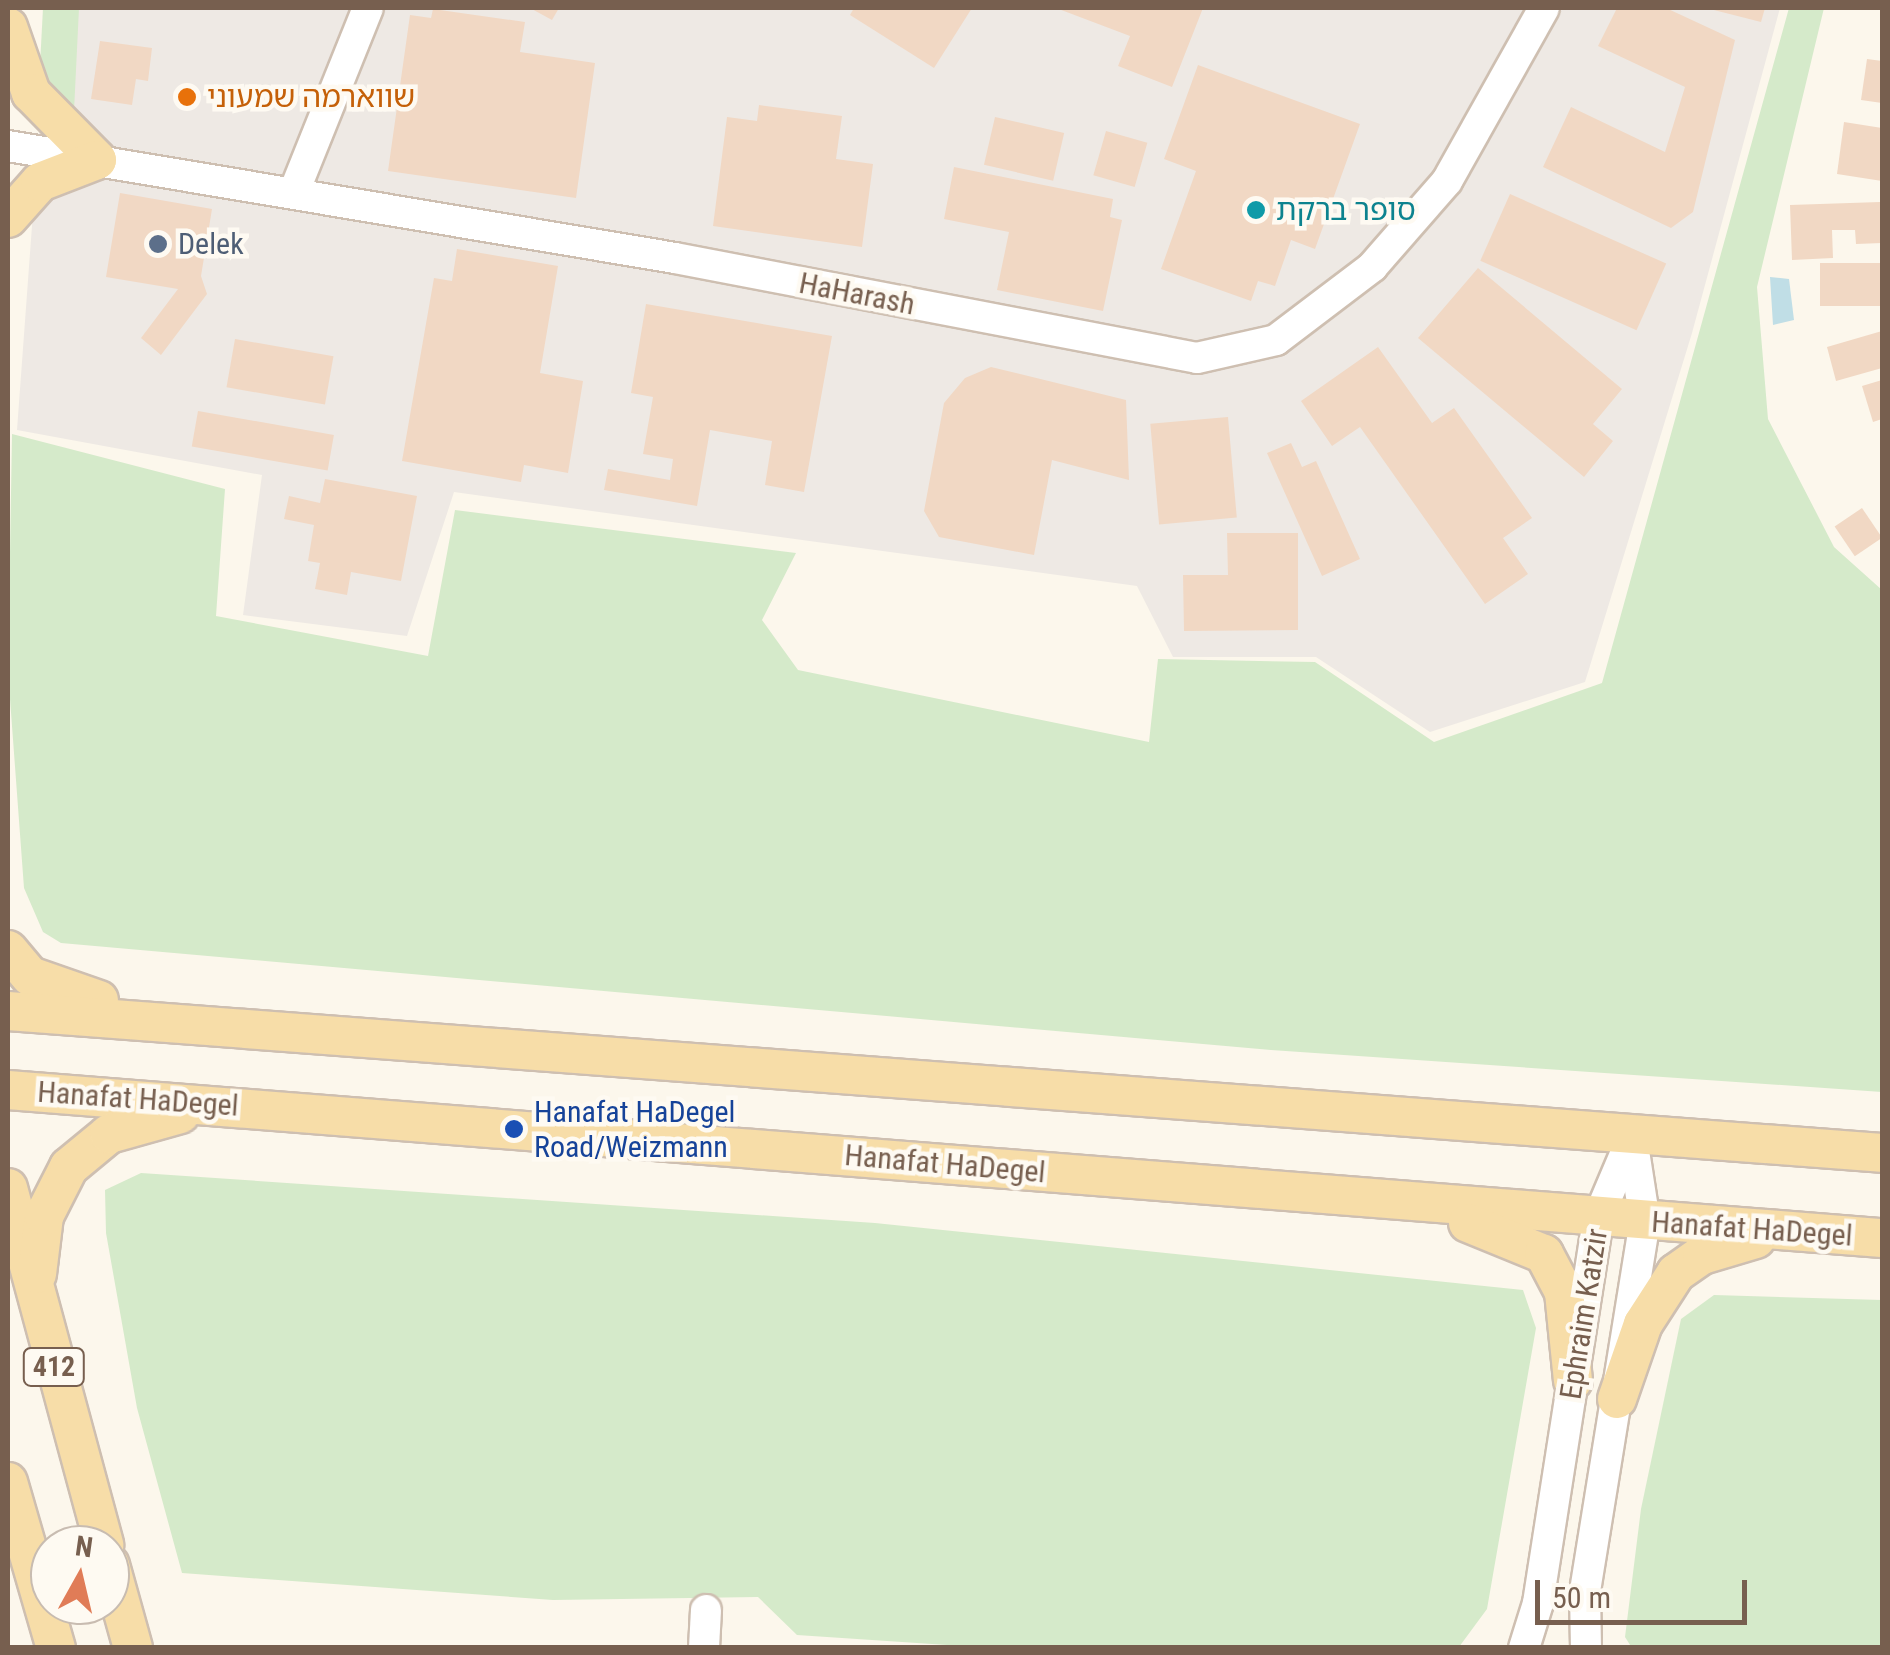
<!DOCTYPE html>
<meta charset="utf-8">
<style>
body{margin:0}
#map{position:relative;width:1890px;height:1655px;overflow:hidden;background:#fcf7ec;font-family:"Roboto Condensed","Noto Sans Hebrew",sans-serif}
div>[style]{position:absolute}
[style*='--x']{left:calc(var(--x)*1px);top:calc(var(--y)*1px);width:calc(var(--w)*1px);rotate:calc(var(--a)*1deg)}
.industrial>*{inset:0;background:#eee9e4}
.green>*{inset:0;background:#d5eaca}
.water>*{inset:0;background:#c0dee6}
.building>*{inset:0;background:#f1d8c4;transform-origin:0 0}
.roads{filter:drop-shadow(2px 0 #cebfb1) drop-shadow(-2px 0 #cebfb1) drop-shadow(0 2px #cebfb1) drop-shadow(0 -2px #cebfb1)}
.minor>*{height:30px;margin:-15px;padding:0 15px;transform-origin:15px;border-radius:15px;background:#fff}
.major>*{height:38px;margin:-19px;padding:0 19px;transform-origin:19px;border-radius:19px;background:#f7dda8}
.dots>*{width:28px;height:28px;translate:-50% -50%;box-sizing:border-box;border:5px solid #fefaf2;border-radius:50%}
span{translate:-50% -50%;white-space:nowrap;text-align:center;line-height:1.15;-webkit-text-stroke:9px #fefaf2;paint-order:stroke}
.shield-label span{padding:2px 8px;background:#fefaf2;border:2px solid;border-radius:8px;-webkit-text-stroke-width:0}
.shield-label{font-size:28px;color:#775f4f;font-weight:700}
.food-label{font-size:30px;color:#c56008}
.left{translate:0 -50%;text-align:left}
.culture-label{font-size:30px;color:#0d838f}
.service-label{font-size:30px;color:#4e5e75}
.street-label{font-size:30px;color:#775f4f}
.transit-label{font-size:30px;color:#164399}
.frame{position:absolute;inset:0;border:10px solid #775f4f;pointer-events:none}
.north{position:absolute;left:30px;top:1525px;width:100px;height:100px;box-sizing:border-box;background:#fefaf2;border:2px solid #c8bcb1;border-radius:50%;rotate:8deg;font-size:28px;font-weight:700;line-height:40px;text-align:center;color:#775f4f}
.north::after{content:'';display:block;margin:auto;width:35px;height:45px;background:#e07c57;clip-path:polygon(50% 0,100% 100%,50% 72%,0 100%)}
.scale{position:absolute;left:1535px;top:1580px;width:212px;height:45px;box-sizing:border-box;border:5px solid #775f4f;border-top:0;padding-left:12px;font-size:30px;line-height:35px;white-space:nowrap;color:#775f4f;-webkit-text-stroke:8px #fefaf2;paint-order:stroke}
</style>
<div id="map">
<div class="industrial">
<i style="clip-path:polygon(48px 8px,1780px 8px,1692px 333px,1585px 682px,1430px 732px,1316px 657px,1173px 657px,1137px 586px,454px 492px,407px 636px,243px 615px,262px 475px,17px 430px)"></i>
</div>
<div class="green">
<i style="clip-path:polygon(43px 8px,79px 8px,74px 111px,39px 84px)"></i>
<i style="clip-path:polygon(1789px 8px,1824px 8px,1757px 287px,1768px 419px,1834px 547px,1882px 590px,1882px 1092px,1271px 1050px,61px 943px,43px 932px,24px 888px,8px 672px,12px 434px,225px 489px,216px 616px,428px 656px,455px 510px,796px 553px,762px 620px,798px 670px,1149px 742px,1158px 659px,1315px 662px,1434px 742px,1602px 683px)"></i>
<i style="clip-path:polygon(141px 1173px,875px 1223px,1523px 1290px,1536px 1328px,1487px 1609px,1459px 1647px,992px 1648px,797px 1635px,758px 1597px,553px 1600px,182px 1573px,137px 1408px,106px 1233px,105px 1190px)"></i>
<i style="clip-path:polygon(1714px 1295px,1882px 1300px,1882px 1647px,1632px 1648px,1625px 1637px,1641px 1509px,1681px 1319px)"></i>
</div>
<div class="water">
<i style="clip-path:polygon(1770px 277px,1789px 279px,1794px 320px,1773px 325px)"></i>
</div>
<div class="building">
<i style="clip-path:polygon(530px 8px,559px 8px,552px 20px)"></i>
<i style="clip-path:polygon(854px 8px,972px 8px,934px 68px,850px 15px)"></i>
<i style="clip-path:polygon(1056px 8px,1203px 8px,1172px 87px,1118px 66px,1130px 36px)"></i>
<i style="clip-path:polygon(1617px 8px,1666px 8px,1735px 40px,1693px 212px,1671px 228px,1543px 167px,1571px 107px,1665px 152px,1685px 87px,1598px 46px)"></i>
<i style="clip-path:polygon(1706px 8px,1765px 8px,1761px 22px)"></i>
<i style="clip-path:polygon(433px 9px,525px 22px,520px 52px,595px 63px,576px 198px,388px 171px,410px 15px,431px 18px)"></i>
<i style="clip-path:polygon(100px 41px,152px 48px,148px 81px,136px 79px,132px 105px,91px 99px)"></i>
<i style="clip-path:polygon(1867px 59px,1882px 61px,1882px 103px,1861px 100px)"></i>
<i style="clip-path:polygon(1198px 65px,1360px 124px,1315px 249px,1291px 240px,1275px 286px,1258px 281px,1251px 301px,1161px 269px,1196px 171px,1164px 159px)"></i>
<i style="clip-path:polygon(759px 105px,842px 116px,836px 159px,873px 164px,862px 247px,713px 226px,727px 117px,757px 121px)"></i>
<i style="left:995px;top:117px;width:71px;height:49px;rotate:13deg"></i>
<i style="clip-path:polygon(1844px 122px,1882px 128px,1882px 181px,1837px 174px)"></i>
<i style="left:1106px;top:131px;width:43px;height:46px;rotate:16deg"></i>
<i style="clip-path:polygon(954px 167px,1113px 199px,1110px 217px,1122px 220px,1103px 311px,997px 290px,1009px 232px,944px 219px)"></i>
<i style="clip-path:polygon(120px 193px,212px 209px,201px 276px,207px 294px,161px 355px,141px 338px,178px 289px,106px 277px)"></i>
<i style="left:1510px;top:194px;width:171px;height:73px;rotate:24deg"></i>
<i style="clip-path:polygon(1880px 202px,1882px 243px,1856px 244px,1855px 230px,1832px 230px,1833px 258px,1792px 260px,1790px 205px)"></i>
<i style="clip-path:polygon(457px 249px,558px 266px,540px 373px,583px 381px,568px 473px,524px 465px,521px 482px,402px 461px,434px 278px,452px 281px)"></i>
<i style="left:1882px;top:263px;width:43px;height:62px;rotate:90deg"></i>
<i style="clip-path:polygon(1478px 268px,1622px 389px,1593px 424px,1613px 441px,1584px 477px,1418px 338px)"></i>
<i style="clip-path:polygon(646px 304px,832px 336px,804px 492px,765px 485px,772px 441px,710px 430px,697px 506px,604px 490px,608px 469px,670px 480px,673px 459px,643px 454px,653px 397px,631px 393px)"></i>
<i style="clip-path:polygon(1882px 331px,1882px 368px,1836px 381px,1827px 347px)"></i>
<i style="left:235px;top:339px;width:100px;height:49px;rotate:10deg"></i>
<i style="clip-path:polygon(1378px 347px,1432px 423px,1454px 408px,1532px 518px,1503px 538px,1528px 574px,1485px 604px,1360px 427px,1332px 446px,1301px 401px)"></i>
<i style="clip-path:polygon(991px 367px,1126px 400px,1129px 480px,1052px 460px,1034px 555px,939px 537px,924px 511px,944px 403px,965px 378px)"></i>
<i style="clip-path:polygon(1882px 380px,1882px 419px,1873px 422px,1862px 386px)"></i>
<i style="left:198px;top:411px;width:138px;height:36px;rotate:10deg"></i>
<i style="left:1228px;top:417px;width:101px;height:78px;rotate:85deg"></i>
<i style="clip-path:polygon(1291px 443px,1302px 467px,1316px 461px,1360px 559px,1322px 576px,1267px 453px)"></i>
<i style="clip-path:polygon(325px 479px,417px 496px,401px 581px,351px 572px,347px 595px,315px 589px,320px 563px,308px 561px,314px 525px,284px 519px,289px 496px,320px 503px)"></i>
<i style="left:1862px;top:508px;width:36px;height:33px;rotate:56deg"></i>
<i style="clip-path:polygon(1227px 533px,1298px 533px,1298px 630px,1184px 631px,1183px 575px,1228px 575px)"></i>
</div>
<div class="roads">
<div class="minor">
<i style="--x:8;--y:146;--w:676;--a:9.53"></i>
<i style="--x:675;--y:258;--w:531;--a:10.84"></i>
<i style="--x:1197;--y:358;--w:81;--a:-12.8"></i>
<i style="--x:1276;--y:340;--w:121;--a:-37.2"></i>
<i style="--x:1372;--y:267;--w:114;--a:-48.9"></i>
<i style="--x:1447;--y:181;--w:198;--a:-60.7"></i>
<i style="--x:294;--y:192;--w:198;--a:-68.1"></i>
<i style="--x:704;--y:1648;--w:38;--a:-87"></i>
<i style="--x:1524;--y:1648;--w:47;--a:-72.7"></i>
<i style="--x:1538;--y:1603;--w:390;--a:-81.1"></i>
<i style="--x:1598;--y:1218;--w:87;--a:-67"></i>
<i style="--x:1586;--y:1648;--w:57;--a:-91"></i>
<i style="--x:1585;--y:1591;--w:374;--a:-80.8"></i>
<i style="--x:1645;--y:1222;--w:85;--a:-98.8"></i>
</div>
<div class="major">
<i style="--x:8;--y:27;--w:70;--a:70.8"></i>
<i style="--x:31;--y:93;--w:94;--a:45.4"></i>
<i style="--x:8;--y:218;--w:48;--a:-48.4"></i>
<i style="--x:40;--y:182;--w:61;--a:-21.1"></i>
<i style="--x:8;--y:950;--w:34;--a:50"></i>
<i style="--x:30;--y:976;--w:73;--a:19.2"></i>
<i style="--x:8;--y:1011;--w:1879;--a:4.33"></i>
<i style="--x:8;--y:1090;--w:1880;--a:4.52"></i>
<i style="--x:8;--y:1188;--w:370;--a:74.9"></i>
<i style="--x:1468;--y:1223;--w:82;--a:22.2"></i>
<i style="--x:1544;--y:1254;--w:43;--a:62.2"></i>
<i style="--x:1564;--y:1292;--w:89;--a:84.2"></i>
<i style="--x:37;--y:1274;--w:58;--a:-83.1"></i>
<i style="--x:44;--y:1216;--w:55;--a:-63"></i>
<i style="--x:69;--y:1167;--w:52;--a:-39.5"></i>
<i style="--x:109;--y:1134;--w:74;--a:-15.7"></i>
<i style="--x:1617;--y:1399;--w:79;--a:-70.9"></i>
<i style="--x:1643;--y:1324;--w:61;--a:-57.1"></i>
<i style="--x:1676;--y:1273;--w:32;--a:-35"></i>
<i style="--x:1702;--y:1255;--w:56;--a:-16.5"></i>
<i style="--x:8;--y:1482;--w:173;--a:73.9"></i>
<i style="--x:110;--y:1565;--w:86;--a:74.5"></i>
</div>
</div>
<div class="dots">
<i style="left:187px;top:97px;background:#e8710a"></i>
<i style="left:1256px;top:210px;background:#0f9aa8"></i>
<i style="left:158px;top:244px;background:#5c6f8a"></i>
<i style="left:514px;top:1129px;background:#1a4fb4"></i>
</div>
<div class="shield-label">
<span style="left:54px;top:1367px">412</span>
</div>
<div class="food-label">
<span class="left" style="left:207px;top:97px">שווארמה שמעוני</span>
</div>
<div class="culture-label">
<span class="left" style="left:1276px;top:210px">סופר ברקת</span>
</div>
<div class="service-label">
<span class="left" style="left:178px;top:244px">Delek</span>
</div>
<div class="street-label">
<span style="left:857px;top:294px;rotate:11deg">HaHarash</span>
<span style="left:138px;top:1099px;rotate:4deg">Hanafat HaDegel</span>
<span style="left:945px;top:1164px;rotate:5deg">Hanafat HaDegel</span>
<span style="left:1752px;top:1229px;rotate:4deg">Hanafat HaDegel</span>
<span style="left:1584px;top:1314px;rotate:-81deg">Ephraim Katzir</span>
</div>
<div class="transit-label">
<span class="left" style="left:534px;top:1129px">Hanafat HaDegel<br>Road/Weizmann</span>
</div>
<div class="frame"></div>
<div class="north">N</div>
<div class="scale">50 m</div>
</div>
